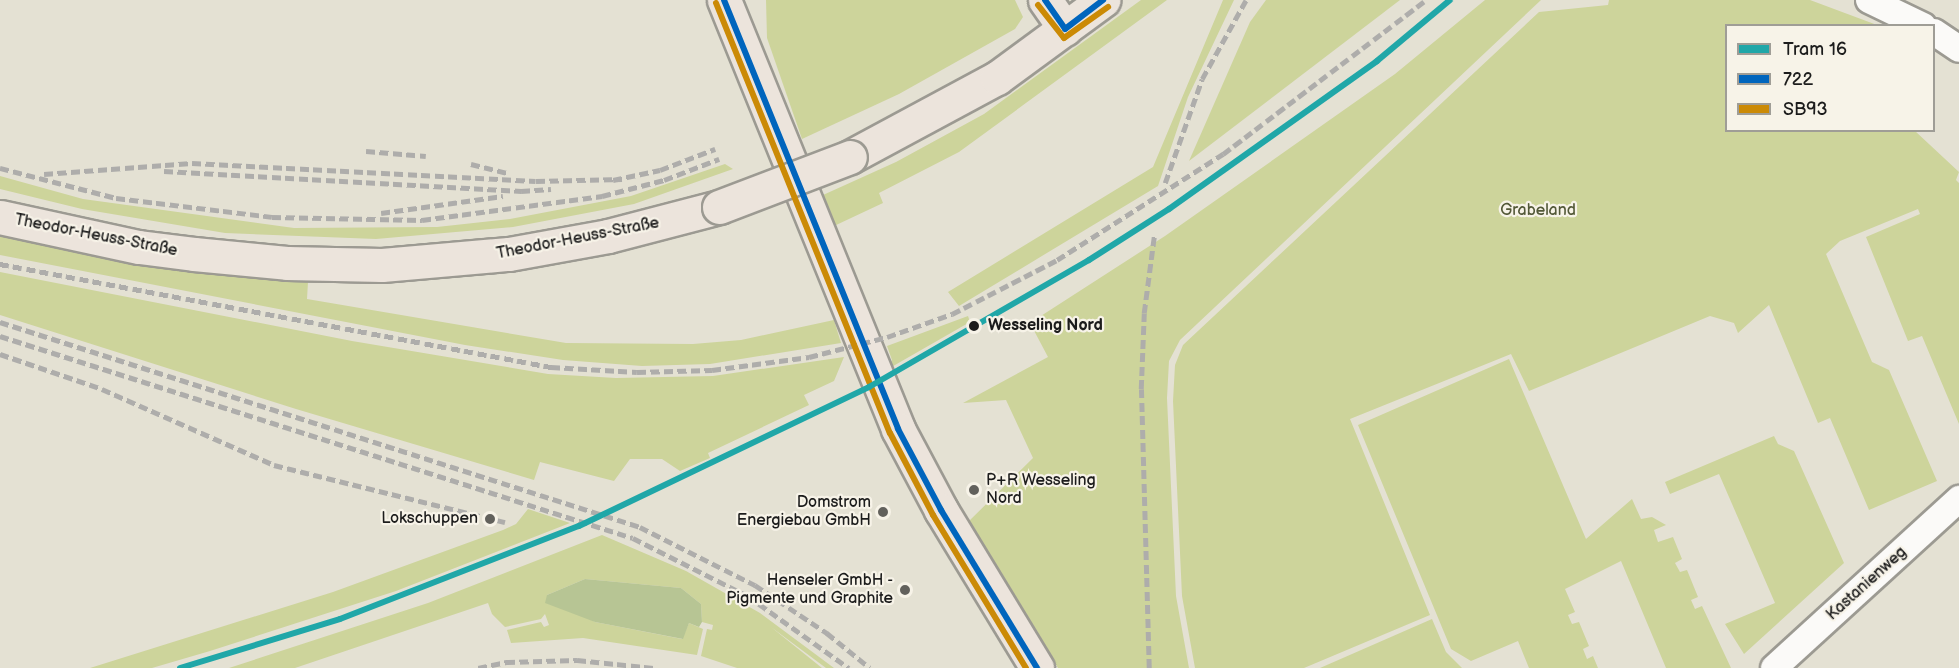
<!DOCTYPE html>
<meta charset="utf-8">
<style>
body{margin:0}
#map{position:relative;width:1959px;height:668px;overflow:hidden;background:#e4e1d3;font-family:"Balsamiq Sans",sans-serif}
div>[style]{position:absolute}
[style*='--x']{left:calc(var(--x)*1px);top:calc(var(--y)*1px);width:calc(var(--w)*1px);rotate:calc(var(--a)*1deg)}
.green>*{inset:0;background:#cdd49b}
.forest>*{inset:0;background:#b7c594}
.roads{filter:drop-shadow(2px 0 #9c9a92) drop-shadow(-2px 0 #9c9a92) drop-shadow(0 2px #9c9a92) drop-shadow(0 -2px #9c9a92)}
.minor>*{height:26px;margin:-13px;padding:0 13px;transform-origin:13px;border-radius:13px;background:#fbfaf8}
.major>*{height:33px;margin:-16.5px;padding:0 16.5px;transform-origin:16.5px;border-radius:16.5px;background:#ece4dc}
.rail>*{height:4.5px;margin-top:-2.25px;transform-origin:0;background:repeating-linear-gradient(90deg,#aeadab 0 9px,transparent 0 13.5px)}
.bridges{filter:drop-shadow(2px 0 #9c9a92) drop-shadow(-2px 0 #9c9a92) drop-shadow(0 2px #9c9a92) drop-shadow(0 -2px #9c9a92)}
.major-bridge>*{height:33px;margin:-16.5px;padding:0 16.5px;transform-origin:16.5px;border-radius:16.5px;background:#ece4dc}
.bus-1>*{height:6px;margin:-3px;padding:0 3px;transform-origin:3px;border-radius:3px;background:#0065bd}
.bus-2>*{height:6px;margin:-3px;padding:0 3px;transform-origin:3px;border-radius:3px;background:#cb8a06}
.tram-1>*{height:6px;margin:-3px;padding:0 3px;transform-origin:3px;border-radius:3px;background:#20a7a8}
.dots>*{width:16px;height:16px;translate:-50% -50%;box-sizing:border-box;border:3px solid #f7f3e8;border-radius:50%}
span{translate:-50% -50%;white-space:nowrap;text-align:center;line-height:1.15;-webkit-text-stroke:4.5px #f7f3e8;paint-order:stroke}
.park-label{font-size:16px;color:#535938}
.street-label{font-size:16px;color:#1c1c1c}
.stop-label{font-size:16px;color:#1c1c1c;font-weight:700}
.left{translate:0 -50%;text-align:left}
.poi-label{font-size:16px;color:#1c1c1c}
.right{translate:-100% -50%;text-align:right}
.legend{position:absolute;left:1725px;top:24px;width:210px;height:108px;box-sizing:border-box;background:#f7f3e8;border:2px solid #9f9d96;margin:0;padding:8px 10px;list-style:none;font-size:18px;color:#1c1c1c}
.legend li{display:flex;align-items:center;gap:12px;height:30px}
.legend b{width:30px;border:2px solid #9f9d96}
</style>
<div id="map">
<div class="green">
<i style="clip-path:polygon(766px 0,1015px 0,1023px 17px,1015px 29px,899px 94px,802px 139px,767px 38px)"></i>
<i style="clip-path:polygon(1141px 0,1167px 0,959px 152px,879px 193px,883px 203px,834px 226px,823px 195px,896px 162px,984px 114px)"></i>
<i style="clip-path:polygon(1223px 0,1234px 0,1188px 97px,1158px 186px,959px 306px,948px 292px,1153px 167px)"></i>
<i style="clip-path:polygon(1266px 0,1400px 0,1189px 161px,1250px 22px)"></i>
<i style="clip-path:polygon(1485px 0,1541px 0,1180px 340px,1169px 361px,1167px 398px,1176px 596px,1189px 668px,1058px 668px,968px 522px,1033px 458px,1006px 400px,963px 403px,1048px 357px,1030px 323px,1165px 236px,1395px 74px)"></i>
<i style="clip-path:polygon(1609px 0,1810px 0,1877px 25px,1726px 26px,1726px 130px,1915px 131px,1959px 172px,1956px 180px,1959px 183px,1959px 424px,1922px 336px,1908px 341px,1866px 237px,1920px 214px,1918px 209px,1840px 241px,1826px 254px,1872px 362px,1889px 370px,1937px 481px,1869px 510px,1830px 418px,1818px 423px,1769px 305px,1738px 333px,1734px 323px,1710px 316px,1529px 391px,1511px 354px,1350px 419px,1430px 615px,1304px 668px,1195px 668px,1182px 596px,1173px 401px,1175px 365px,1183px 345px,1539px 12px,1608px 5px)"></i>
<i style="clip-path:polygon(725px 164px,733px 169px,634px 204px,513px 227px,376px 239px,225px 233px,82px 209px,0 189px,0 176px,83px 199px,294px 228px,437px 227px,510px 219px,631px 196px)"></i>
<i style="clip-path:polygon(0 234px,180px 269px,308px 282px,307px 299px,566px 343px,693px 344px,741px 340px,834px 320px,841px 343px,710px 364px,642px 366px,563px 360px,465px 345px,0 255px)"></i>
<i style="clip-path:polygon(0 272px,352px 341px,548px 374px,616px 378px,713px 376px,844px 357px,834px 381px,804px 395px,809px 405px,708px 453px,710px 458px,680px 471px,662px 459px,630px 459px,614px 481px,540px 462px,534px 480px,296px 409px,0 315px)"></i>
<i style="clip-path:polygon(968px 316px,970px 322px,888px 369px,892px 360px,887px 346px)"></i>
<i style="clip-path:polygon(1509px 359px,1586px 539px,1632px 499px,1641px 519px,1652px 517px,1666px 525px,1654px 530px,1658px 542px,1673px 537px,1682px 559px,1675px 563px,1680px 572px,1687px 570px,1698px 597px,1691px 600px,1695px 609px,1702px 606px,1731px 668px,1666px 668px,1621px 561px,1565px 589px,1575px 612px,1568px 615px,1572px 624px,1579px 622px,1589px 646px,1583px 649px,1587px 659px,1593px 656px,1598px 668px,1529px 668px,1518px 641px,1471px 661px,1451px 649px,1358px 425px)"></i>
<i style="clip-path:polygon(1774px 436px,1778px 444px,1794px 451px,1844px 563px,1744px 654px,1725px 624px,1775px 603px,1719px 474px,1670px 494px,1665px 482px)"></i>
<i style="clip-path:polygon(528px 509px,570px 523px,396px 591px,210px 651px,152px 668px,90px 668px,333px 592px,503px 530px,516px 524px)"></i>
<i style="clip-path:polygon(602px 535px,686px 571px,760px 613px,834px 668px,826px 668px,771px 627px,822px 668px,737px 668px,701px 656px,707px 629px,712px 630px,713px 625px,702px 622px,701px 604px,681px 588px,585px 579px,547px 595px,595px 622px,682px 639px,689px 623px,703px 629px,697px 655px,583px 638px,511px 643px,507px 630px,541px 622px,544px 627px,549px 625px,545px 614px,541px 619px,505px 627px,492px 614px,488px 603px,295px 668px,229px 668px,428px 603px)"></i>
<i style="clip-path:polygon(1432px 619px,1446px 652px,1462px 668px,1320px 668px)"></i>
</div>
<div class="forest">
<i style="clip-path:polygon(585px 579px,681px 588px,701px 604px,702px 622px,699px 627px,689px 623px,683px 639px,595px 622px,545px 603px,547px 595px)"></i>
</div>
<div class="roads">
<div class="minor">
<i style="--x:1869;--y:0;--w:60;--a:25.7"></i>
<i style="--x:1934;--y:32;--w:30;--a:34"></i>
<i style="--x:1774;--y:668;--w:251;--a:-42.4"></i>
</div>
<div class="major">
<i style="--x:724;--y:0;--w:463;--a:67.9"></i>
<i style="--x:898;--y:429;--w:92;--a:62"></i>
<i style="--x:941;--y:510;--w:185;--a:58.7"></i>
<i style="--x:1045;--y:0;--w:35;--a:55"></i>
<i style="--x:850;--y:157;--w:167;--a:-28.3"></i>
<i style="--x:997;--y:78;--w:132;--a:-36.3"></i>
<i style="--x:0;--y:217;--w:142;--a:12.2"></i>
<i style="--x:139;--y:247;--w:55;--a:7.3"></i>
<i style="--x:194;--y:254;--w:93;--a:5.5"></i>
<i style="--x:287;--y:263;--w:95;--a:1.2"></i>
<i style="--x:382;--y:265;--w:127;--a:-5"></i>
<i style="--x:509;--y:254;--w:101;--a:-10.3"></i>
<i style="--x:608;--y:236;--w:115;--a:-14.6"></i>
</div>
</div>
<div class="rail">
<i style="--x:366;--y:151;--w:60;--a:4.8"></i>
<i style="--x:471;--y:164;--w:38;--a:14"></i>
<i style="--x:0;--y:168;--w:120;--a:14.5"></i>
<i style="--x:116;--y:198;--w:157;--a:6.9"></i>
<i style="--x:272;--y:217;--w:150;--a:1.1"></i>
<i style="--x:422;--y:220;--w:182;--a:-7.6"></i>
<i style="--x:602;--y:196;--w:64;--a:-14.5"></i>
<i style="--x:664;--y:180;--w:59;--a:-20.9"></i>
<i style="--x:164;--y:171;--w:358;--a:3.2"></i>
<i style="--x:521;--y:191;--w:30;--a:-4"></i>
<i style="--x:44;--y:174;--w:148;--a:-4.3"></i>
<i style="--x:192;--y:163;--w:344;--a:3"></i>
<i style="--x:536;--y:181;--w:86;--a:-1.3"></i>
<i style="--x:613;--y:180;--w:48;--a:-12"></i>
<i style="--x:660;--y:170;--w:59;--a:-20.9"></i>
<i style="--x:1165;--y:183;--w:110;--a:-70.4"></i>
<i style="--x:1202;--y:79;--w:90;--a:-60.9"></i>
<i style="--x:381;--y:213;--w:123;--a:-7.9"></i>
<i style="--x:0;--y:264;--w:561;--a:10.59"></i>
<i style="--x:551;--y:367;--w:86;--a:3.3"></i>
<i style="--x:637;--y:372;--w:75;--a:-1.5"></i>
<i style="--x:712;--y:370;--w:98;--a:-7.6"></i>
<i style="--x:809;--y:357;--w:81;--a:-14.4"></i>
<i style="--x:887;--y:337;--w:69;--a:-19.5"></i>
<i style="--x:952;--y:314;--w:118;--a:-27.2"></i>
<i style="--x:1057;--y:260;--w:197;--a:-32.6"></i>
<i style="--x:1223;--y:154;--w:255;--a:-37.2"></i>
<i style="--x:0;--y:322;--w:672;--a:17.76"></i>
<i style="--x:640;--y:527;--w:129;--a:26.8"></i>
<i style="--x:755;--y:585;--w:87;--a:33.7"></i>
<i style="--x:827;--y:633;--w:55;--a:39.1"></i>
<i style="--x:0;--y:336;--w:664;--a:17.7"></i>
<i style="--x:633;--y:538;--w:129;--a:26.8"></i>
<i style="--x:748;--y:596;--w:124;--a:35.5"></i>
<i style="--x:0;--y:354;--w:108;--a:18.9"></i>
<i style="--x:102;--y:389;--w:188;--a:23.8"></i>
<i style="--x:274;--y:465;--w:238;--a:13.9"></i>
<i style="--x:478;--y:668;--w:29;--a:-12"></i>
<i style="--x:506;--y:662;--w:71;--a:-1.6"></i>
<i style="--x:577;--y:660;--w:77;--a:5.9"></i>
<i style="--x:1149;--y:668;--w:279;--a:-91.6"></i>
<i style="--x:1141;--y:389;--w:76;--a:-87.7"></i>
<i style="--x:1144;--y:313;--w:77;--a:-82.5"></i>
</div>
<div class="bridges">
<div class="major-bridge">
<i style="--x:719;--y:207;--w:140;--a:-20.9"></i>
</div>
</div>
<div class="bus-1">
<i style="--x:724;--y:0;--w:463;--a:67.9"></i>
<i style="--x:898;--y:429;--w:92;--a:62"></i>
<i style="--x:941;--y:510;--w:185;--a:58.7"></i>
<i style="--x:1045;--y:0;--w:35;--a:55"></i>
<i style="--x:1065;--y:29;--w:48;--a:-37.3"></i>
</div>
<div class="bus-2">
<i style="--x:716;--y:3;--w:464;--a:68"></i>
<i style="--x:890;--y:433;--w:93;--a:62.3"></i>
<i style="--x:933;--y:515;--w:179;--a:58.7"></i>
<i style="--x:1038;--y:5;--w:42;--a:51.8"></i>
<i style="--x:1064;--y:38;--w:54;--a:-35.2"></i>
</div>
<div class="tram-1">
<i style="--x:180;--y:668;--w:167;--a:-17"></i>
<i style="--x:340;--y:619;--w:256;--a:-21.3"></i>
<i style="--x:579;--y:526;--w:322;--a:-25.6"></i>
<i style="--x:869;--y:387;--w:254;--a:-30"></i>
<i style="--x:1089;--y:260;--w:95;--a:-32.5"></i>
<i style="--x:1169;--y:209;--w:255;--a:-35.4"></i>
<i style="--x:1377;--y:61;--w:95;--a:-39.9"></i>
</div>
<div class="dots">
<i style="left:974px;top:326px;background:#1c1c1c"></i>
<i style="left:974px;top:490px;background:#62615c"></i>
<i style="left:883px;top:512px;background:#62615c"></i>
<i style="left:490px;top:519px;background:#62615c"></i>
<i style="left:905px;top:590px;background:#62615c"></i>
</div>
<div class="park-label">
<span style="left:1538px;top:211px">Grabeland</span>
</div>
<div class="street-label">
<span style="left:96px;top:236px;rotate:11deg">Theodor-Heuss-Straße</span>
<span style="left:578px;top:239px;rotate:-11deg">Theodor-Heuss-Straße</span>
<span style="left:1867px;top:584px;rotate:-42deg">Kastanienweg</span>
</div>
<div class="stop-label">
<span class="left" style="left:988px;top:326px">Wesseling Nord</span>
</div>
<div class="poi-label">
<span class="left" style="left:986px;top:490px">P+R Wesseling<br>Nord</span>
<span class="right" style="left:871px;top:512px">Domstrom<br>Energiebau GmbH</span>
<span class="right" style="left:478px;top:519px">Lokschuppen</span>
<span class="right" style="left:893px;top:590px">Henseler GmbH -<br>Pigmente und Graphite</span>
</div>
<ul class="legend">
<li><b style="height:8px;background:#20a7a8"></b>Tram 16</li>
<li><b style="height:8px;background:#0065bd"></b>722</li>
<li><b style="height:8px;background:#cb8a06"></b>SB93</li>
</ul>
</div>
